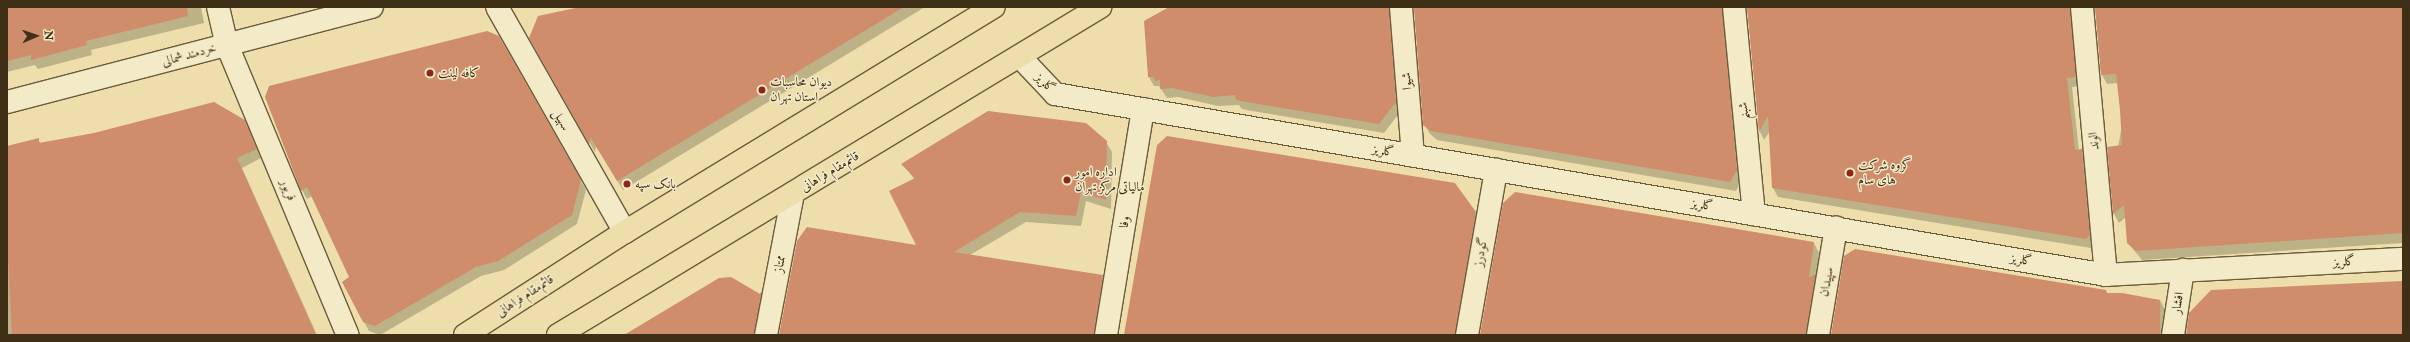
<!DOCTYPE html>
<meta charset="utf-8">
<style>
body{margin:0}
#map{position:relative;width:2410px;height:342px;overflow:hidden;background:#eddeab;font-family:"IM FELL Double Pica",Amiri,serif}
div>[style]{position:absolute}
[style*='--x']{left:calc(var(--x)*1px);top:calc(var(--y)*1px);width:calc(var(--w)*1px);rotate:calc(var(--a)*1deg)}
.shadow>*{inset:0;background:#0003}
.building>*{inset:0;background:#cf8d6c}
.roads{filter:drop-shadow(1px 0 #6b5b3c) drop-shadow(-1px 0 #6b5b3c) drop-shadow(0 1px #6b5b3c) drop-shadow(0 -1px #6b5b3c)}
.minor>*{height:22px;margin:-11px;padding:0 11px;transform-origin:11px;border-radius:11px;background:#f3eac8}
.major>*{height:22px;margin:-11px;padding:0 11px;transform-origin:11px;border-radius:11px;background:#eddeab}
.dots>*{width:11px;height:11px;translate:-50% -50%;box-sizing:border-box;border:2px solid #f3eac8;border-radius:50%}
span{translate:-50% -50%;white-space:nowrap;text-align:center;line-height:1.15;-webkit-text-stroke:3px #f3eac8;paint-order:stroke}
.street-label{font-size:13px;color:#402f17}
.poi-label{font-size:13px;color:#402f17}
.left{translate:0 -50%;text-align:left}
.frame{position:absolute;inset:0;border:8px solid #402f17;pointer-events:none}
.north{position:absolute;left:16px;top:16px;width:40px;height:40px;-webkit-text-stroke:3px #f3eac8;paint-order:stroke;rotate:88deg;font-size:11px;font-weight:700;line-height:16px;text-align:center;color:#402f17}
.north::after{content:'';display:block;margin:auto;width:14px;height:18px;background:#402f17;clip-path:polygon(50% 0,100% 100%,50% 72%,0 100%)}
</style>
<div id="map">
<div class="shadow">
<i style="clip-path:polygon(7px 7px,201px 7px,204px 23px,91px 50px,92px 55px,38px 69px,35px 65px,7px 72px)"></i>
<i style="clip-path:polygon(585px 7px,925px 7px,623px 190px,596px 146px,595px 152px,530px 38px)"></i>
<i style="clip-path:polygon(1171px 7px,1398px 7px,1400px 112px,1384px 133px,1252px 111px,1242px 109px,1239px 105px,1218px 106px,1178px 97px,1167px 98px,1159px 86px,1154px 86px,1149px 77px)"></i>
<i style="clip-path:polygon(1414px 7px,1731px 7px,1742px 180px,1736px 191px,1437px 140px,1430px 134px,1424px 124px)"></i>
<i style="clip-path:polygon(1747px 7px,2070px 7px,2075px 15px,2080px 86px,2072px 87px,2079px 151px,2082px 150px,2087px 160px,2095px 244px,2091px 248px,1778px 197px,1773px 188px,1770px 131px,1764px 140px,1760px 132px)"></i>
<i style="clip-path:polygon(2095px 7px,2403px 7px,2403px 243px,2142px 260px,2128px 243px,2126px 217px,2119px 223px,2114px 214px,2108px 148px,2118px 147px,2122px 125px,2118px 83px,2107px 84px,2102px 75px)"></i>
<i style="clip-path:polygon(499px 37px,586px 190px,577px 224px,504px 270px,481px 276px,380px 335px,369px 331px,364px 322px,351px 277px,312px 196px,307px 199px,302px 190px,266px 97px)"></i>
<i style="clip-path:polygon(244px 121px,261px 158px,242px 168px,317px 335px,7px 335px,7px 267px,9px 267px,7px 147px,38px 139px,41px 144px)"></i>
<i style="clip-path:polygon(1106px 142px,1112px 152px,1111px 209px,1086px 201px,1081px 226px,1026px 222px,970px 255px,1102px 276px,1108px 286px,1100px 335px,780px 335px,918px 246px,914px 179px,903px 164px)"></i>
<i style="clip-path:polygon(1475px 213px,1481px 223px,1461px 335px,1125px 335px)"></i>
<i style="clip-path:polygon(1814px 243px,1819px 253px,1816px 276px,1821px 284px,1812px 335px,1481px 335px)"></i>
<i style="clip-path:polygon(762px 293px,767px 302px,761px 335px,626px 335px)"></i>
<i style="clip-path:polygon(2108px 294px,2160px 300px,2165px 310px,2165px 335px,1832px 335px)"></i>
</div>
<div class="building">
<i style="clip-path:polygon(7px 7px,187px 7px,188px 16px,86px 41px,87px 45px,31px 60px,31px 55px,7px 61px)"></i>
<i style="clip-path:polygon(580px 7px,904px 7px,617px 181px,591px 138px,589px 144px,529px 38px,538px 16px)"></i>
<i style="clip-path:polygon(1169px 7px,1389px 7px,1396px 104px,1395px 103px,1379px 124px,1246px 102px,1236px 100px,1235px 95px,1213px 97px,1172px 88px,1160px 89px,1160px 80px,1155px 81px,1154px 77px,1148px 77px,1144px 21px)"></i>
<i style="clip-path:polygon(1414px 7px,1722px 7px,1737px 170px,1730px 182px,1431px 131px,1423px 125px)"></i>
<i style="clip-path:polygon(1747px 7px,2070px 7px,2076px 77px,2067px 78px,2075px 150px,2082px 149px,2090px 235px,2086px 239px,1772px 188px,1768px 116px,1759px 132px)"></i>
<i style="clip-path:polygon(2095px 7px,2403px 7px,2403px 233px,2136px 251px,2127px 243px,2124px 205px,2113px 214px,2107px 147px,2122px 145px,2120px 110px,2116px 74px,2101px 75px)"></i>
<i style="clip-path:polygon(487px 31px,499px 36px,581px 180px,572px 215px,498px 261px,476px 267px,375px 326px,363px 322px,342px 282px,349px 277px,307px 187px,301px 191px,265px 97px,269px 86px)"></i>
<i style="clip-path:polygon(214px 102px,245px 120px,257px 149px,237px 158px,316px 335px,12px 335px,7px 243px,7px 146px,39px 138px,39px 143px,94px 133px)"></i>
<i style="clip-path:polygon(988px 111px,1086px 123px,1107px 141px,1106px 200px,1081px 192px,1076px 216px,1020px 212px,954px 252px,1103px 275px,1094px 335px,779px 335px,797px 241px,807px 227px,916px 245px,889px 191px,915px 178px,901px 164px)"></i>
<i style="clip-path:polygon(1167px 136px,1455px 183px,1476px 212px,1455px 335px,1124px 335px,1157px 145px)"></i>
<i style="clip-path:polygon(1515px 192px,1814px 242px,1809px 278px,1816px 274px,1806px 335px,1480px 335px,1503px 203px)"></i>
<i style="clip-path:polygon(1855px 249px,2106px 290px,2107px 293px,2122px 293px,2160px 300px,2160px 335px,1831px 335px,1844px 256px)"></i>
<i style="clip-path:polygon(731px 277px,760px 294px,762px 291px,754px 335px,624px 335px,719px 278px)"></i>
<i style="clip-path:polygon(2403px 281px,2403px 335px,2186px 335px,2189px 313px,2211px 290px)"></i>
</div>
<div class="roads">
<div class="minor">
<i style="--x:218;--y:7;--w:39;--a:77"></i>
<i style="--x:227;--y:45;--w:314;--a:67.4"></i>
<i style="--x:497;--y:7;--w:259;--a:60.4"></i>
<i style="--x:1401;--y:7;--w:149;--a:85.4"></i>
<i style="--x:1734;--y:7;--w:208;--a:84.5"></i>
<i style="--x:2082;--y:7;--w:269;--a:84.9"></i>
<i style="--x:1020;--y:57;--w:51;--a:46.6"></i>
<i style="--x:1055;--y:94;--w:1066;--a:9.77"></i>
<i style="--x:2106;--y:275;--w:297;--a:-3.1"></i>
<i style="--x:7;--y:102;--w:377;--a:-14.6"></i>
<i style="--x:766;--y:335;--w:144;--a:-79.2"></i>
<i style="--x:1106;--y:335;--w:229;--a:-80.7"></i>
<i style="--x:1467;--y:335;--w:168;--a:-80"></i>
<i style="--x:1818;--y:335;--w:109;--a:-80.5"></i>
<i style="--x:2173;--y:335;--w:66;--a:-81.3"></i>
</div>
<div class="major">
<i style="--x:465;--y:335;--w:190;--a:-32.8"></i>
<i style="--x:625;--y:232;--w:432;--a:-31.4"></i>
<i style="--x:558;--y:335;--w:634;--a:-31.18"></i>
</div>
</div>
<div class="dots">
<i style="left:430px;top:73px;background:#8f2418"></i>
<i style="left:762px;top:90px;background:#8f2418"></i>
<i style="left:1850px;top:173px;background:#8f2418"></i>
<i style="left:1067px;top:180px;background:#8f2418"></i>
<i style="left:627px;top:184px;background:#8f2418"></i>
</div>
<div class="street-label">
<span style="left:189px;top:55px;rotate:-15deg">خردمند شمالی</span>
<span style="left:1407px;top:81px;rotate:-94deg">شیوا</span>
<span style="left:1045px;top:83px;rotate:45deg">گلریز</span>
<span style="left:1744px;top:111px;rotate:-96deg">شبنم</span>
<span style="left:561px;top:120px;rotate:60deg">سهیل</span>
<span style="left:2094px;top:141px;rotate:-95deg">الوند</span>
<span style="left:1383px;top:151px;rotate:10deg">گلریز</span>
<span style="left:830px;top:172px;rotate:-31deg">قائم‌مقام فراهانی</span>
<span style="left:288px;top:190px;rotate:67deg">فریور</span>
<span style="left:1702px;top:205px;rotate:10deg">گلریز</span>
<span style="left:1125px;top:222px;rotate:-81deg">وفا</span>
<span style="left:1481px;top:252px;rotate:-80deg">گودرز</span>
<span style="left:2021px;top:260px;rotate:10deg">گلریز</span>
<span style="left:2344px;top:262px;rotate:-3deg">گلریز</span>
<span style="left:780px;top:264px;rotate:-79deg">ممتاز</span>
<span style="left:1827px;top:282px;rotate:-80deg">سپیدان</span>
<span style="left:525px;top:296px;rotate:-33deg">قائم‌مقام فراهانی</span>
<span style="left:2178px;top:303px;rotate:-81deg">افشار</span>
</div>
<div class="poi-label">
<span class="left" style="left:438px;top:73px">کافه لینت</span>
<span class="left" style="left:770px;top:90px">دیوان محاسبات<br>استان تهران</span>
<span class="left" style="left:1858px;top:173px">گروه شرکت<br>های سام</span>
<span class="left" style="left:1075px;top:180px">اداره امور<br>مالیاتی مرکز تهران</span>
<span class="left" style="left:635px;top:184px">بانک سپه</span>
</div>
<div class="frame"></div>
<div class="north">N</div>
</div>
